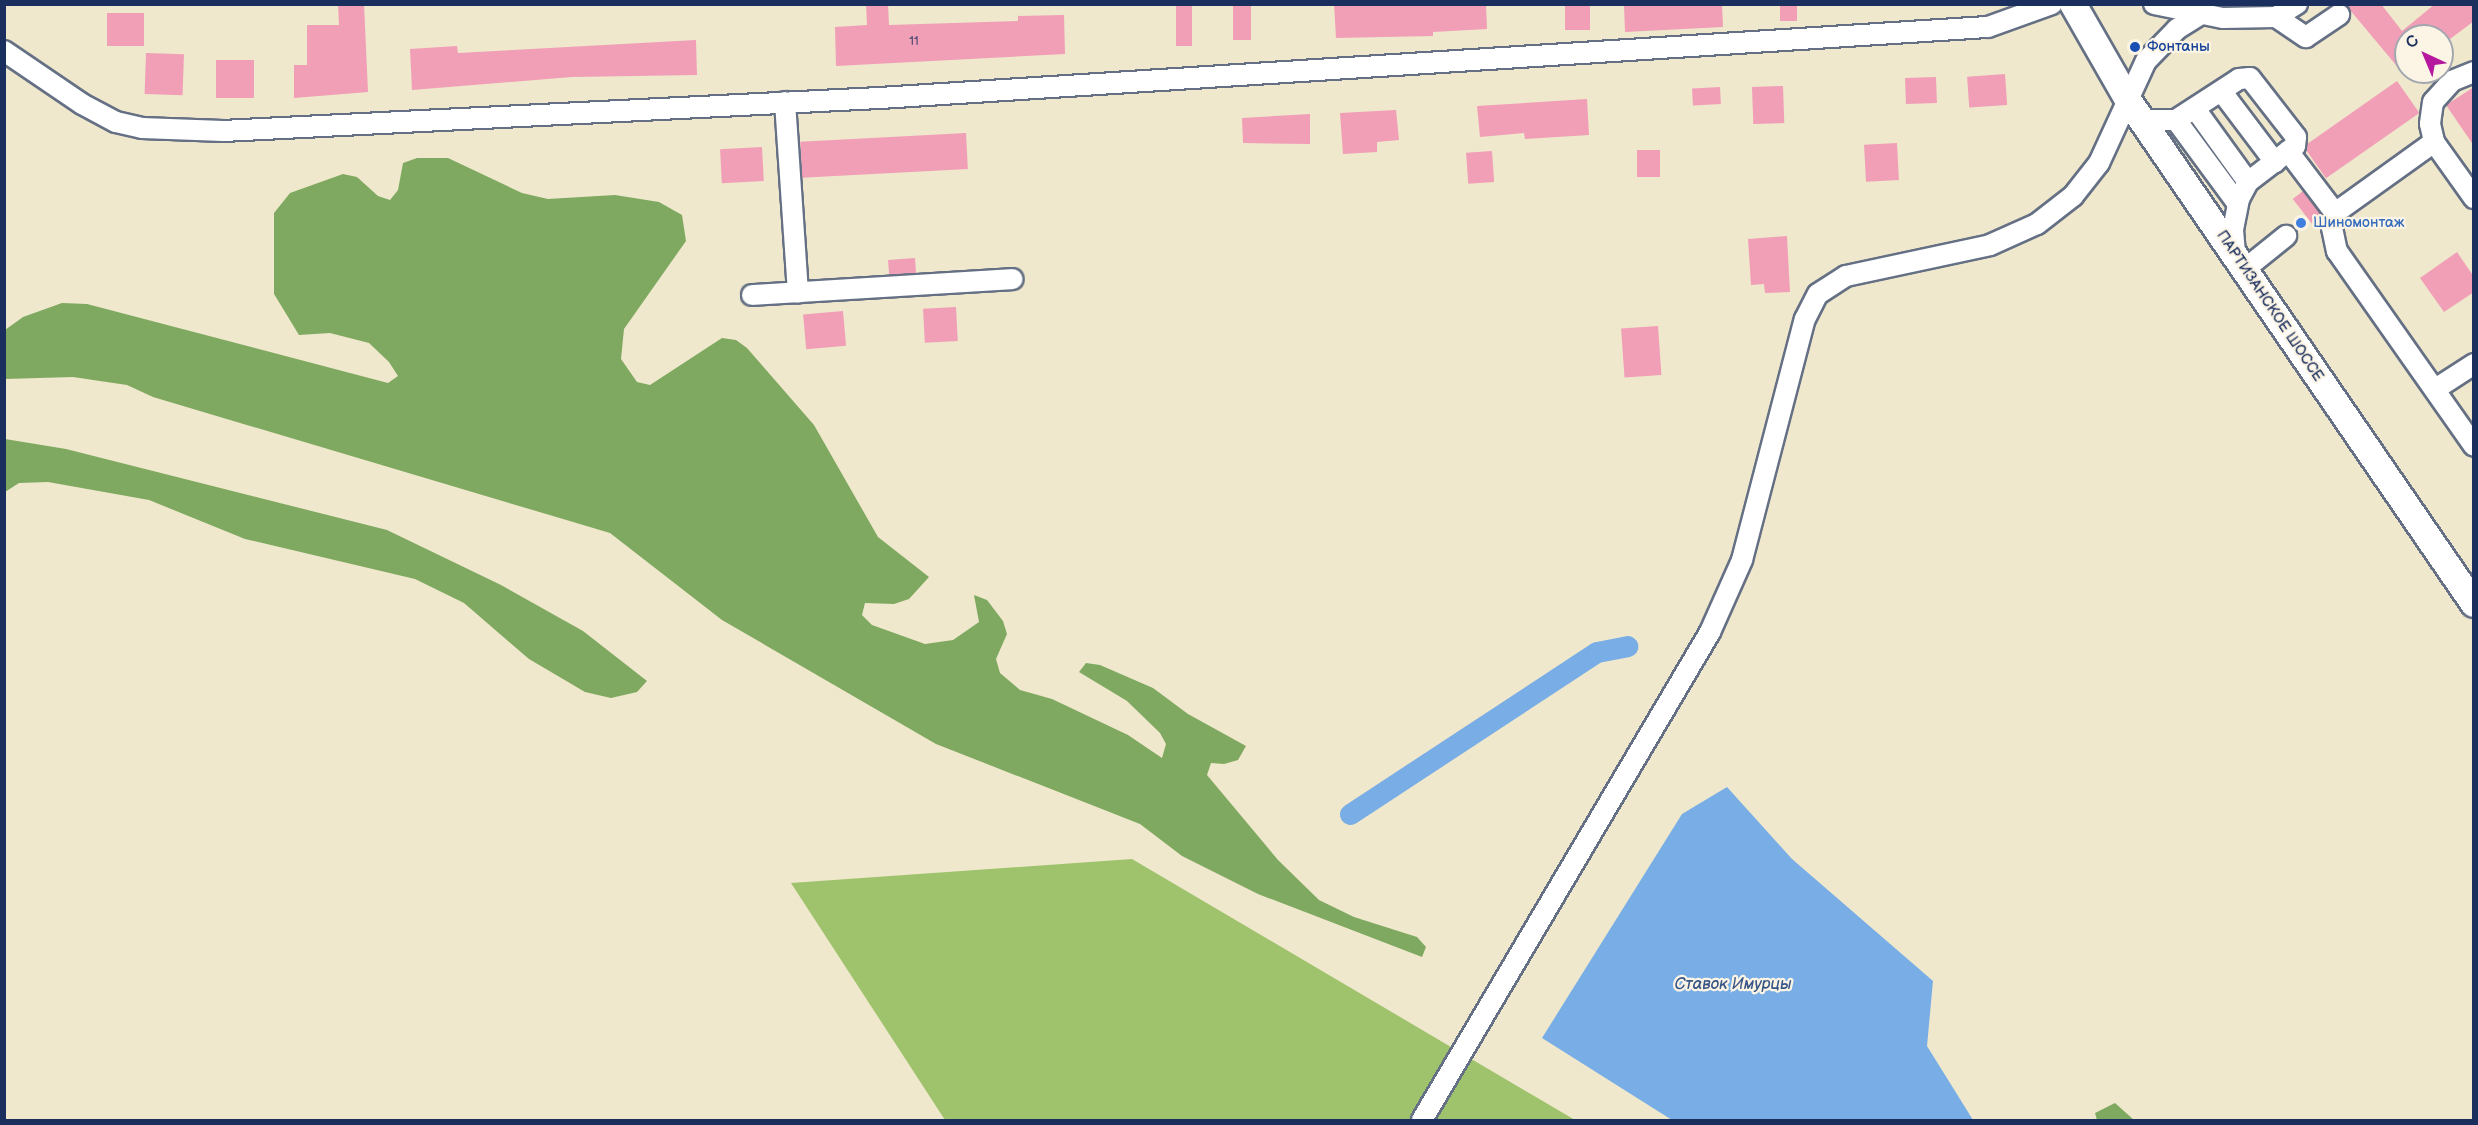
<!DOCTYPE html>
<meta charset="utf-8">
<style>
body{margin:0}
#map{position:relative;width:2478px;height:1125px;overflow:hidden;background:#efe8cc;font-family:"Balsamiq Sans",sans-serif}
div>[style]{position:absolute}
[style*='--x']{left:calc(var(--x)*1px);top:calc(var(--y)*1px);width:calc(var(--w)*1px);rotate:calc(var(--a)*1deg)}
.green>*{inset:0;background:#9fc36d}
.forest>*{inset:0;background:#7fa960}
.water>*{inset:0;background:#79ade6}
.canal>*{height:21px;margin:-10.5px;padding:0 10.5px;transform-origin:10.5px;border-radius:10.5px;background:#79ade6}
.building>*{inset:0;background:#f19eb7;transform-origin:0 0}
.roads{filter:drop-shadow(2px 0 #657084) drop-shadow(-2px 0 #657084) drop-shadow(0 2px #657084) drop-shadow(0 -2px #657084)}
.minor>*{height:20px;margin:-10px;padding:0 10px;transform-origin:10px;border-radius:10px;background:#fff}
.major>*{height:26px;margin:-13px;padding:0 13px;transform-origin:13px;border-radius:13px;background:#fff}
.dots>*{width:16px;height:16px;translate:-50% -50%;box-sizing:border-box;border:3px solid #fcf5e5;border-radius:50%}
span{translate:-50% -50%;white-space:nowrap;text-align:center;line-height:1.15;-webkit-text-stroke:4.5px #fcf5e5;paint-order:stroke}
.number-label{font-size:12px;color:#504b74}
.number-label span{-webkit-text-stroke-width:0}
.transit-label{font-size:15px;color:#164399}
.left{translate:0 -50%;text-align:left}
.shop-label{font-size:15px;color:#366cbe}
.street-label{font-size:15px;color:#1b2f5e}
.water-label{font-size:16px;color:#375587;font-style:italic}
.frame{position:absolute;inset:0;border:6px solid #1b2f5e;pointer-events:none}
.north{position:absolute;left:2394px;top:24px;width:60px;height:60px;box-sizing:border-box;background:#fcf5e5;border:2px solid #a2a6af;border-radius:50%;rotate:316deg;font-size:16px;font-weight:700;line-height:24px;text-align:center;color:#1b2f5e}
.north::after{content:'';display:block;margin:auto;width:21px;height:27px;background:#b5179e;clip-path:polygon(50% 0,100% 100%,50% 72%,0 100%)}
</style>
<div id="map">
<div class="green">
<i style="clip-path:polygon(1132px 859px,1575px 1120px,945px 1120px,791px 883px)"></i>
</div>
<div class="forest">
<i style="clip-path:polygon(417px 158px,448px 158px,522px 193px,548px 199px,615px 195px,659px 202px,682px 215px,686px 241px,624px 329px,621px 359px,637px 382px,650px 385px,722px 338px,736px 340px,747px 348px,814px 425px,878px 537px,929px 577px,909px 599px,894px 604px,865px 603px,862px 615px,872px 625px,925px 644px,953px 640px,979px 622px,974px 595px,987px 600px,1003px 621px,1007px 634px,996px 659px,1000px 673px,1020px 690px,1052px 699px,1128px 735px,1162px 758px,1166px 744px,1160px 733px,1127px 701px,1079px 672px,1086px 663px,1100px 665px,1153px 688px,1188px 714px,1246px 746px,1238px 760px,1224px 764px,1211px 763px,1207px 775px,1278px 860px,1319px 900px,1354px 917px,1417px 937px,1426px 947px,1422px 957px,1258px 894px,1182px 856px,1140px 824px,936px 744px,722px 620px,610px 533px,153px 397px,127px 385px,73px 377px,5px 379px,5px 330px,23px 317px,62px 303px,87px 304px,388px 383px,398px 376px,389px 362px,369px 343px,330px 333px,299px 335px,274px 294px,274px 213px,290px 193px,343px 174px,357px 177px,378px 196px,390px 200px,398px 190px,403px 163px)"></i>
<i style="clip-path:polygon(5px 439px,66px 449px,387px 530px,501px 585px,583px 631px,647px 681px,637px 692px,611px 698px,585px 692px,529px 659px,464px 603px,415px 579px,245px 539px,149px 500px,48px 482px,19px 483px,5px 492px)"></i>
<i style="clip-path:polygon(2115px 1103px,2134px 1120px,2097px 1120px,2095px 1113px)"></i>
</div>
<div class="water">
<i style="clip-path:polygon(1727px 787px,1792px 859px,1933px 981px,1927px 1046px,1973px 1120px,1672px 1120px,1542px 1038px,1682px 814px)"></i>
</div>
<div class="canal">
<i style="--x:1350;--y:814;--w:295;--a:-33.3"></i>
<i style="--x:1597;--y:652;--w:31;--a:-11"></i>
</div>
<div class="building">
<i style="clip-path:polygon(338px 4px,364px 4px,368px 92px,294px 98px,294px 65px,307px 65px,307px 25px,339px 25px)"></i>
<i style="clip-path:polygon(866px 4px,888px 4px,889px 25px,1018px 21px,1018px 16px,1064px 15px,1065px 54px,836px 66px,835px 27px,867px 25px)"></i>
<i style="left:1176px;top:4px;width:16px;height:42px"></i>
<i style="left:1233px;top:4px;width:18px;height:36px"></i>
<i style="clip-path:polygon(1334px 4px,1486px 4px,1487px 29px,1433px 32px,1433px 36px,1336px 38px)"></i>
<i style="left:1565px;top:4px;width:25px;height:26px"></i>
<i style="clip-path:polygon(1624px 4px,1722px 4px,1723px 27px,1625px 32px)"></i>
<i style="left:1780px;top:4px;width:17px;height:17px"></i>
<i style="clip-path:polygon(2345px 4px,2381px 4px,2402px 31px,2435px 4px,2474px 4px,2474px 21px,2442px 45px,2442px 36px,2406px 36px,2406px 77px)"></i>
<i style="left:107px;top:13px;width:37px;height:33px"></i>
<i style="clip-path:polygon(696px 40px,697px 75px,572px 77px,412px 90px,410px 49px,457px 46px,458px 53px)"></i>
<i style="left:146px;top:53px;width:38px;height:41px;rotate:2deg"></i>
<i style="left:216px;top:60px;width:38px;height:38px"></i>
<i style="left:2005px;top:74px;width:31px;height:38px;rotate:86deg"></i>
<i style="left:1936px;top:77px;width:26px;height:31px;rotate:88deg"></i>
<i style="left:2397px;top:81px;width:39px;height:114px;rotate:55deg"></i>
<i style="left:1783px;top:86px;width:37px;height:31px;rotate:88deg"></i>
<i style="left:1720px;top:87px;width:17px;height:28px;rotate:87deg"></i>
<i style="clip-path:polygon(2474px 87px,2474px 146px,2446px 105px)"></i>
<i style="clip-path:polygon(1587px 99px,1589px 135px,1525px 139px,1524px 133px,1480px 137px,1477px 106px)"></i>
<i style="clip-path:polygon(1396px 110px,1399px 140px,1377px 142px,1377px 152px,1343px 154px,1340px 113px)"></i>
<i style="clip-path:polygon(1310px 114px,1310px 144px,1243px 143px,1242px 118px)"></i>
<i style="left:966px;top:133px;width:36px;height:166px;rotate:87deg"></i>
<i style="left:1897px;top:143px;width:37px;height:33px;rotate:87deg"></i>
<i style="left:762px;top:147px;width:34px;height:42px;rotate:87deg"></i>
<i style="left:1660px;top:150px;width:27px;height:23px;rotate:90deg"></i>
<i style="left:1492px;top:151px;width:31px;height:26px;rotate:86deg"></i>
<i style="left:2303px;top:191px;width:31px;height:13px;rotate:52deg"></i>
<i style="clip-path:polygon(1787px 236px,1790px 292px,1765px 293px,1764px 284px,1751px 285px,1748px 239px)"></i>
<i style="clip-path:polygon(2457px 252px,2474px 277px,2474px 292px,2444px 312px,2420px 278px)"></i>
<i style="left:915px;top:258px;width:15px;height:27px;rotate:86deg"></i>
<i style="left:956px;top:307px;width:34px;height:33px;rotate:87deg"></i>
<i style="left:843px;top:311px;width:35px;height:40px;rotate:85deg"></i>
<i style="left:1658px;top:326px;width:49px;height:37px;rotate:86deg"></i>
</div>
<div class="roads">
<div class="minor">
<i style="--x:2154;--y:4;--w:70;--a:11.5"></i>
<i style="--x:2223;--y:18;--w:53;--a:-1.1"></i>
<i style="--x:2276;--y:17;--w:25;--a:-32"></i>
<i style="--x:2276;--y:17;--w:36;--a:34"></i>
<i style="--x:2306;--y:37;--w:40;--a:-34"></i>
<i style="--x:4;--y:51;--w:94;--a:34.2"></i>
<i style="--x:82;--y:104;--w:38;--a:28"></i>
<i style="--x:116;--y:122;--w:27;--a:13"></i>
<i style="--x:142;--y:128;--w:81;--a:2.1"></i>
<i style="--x:223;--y:131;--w:658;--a:-2.88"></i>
<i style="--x:880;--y:98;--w:1110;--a:-3.67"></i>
<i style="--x:1988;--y:27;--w:68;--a:-19.8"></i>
<i style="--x:2474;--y:72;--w:24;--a:158"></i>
<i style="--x:2452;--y:81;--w:28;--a:132"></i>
<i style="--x:2433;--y:102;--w:22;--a:98"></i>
<i style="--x:2430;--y:124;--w:18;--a:77"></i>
<i style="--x:2434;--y:142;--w:69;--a:54.5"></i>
<i style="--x:2222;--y:92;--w:88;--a:52.9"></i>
<i style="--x:785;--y:102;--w:191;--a:86.1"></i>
<i style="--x:2196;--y:110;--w:89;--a:54.2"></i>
<i style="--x:2142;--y:120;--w:34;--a:0"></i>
<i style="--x:2176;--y:120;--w:75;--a:-33.1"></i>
<i style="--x:2239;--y:79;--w:11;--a:-5"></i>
<i style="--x:2250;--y:78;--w:75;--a:52.1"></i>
<i style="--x:2296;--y:137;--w:9;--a:96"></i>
<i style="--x:2295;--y:146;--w:59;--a:142.5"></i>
<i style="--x:2248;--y:182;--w:19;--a:118"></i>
<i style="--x:2239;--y:199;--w:32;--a:101"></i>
<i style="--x:2233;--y:230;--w:24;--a:85"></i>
<i style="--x:2176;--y:120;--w:104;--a:53.6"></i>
<i style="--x:2434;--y:142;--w:122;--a:144.4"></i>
<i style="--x:2335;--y:213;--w:15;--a:101"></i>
<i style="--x:2332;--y:228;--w:24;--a:78"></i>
<i style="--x:2337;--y:251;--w:238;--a:54.9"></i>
<i style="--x:2288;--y:151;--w:78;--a:52.8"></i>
<i style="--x:2245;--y:269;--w:53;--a:-38.8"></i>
<i style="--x:752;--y:295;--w:261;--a:-3.5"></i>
<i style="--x:2437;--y:388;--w:44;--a:-33"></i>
<i style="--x:1422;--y:1120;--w:567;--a:-59.45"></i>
<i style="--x:1710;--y:632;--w:79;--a:-66"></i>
<i style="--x:1742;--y:560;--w:249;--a:-75.4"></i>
<i style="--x:1805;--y:319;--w:28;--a:-63"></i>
<i style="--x:1818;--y:294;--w:33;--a:-33"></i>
<i style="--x:1846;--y:276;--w:147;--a:-12.1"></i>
<i style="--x:1990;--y:245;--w:51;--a:-24.1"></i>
<i style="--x:2037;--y:224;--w:46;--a:-37.9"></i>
<i style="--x:2073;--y:196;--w:42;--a:-51.8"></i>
<i style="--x:2099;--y:163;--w:112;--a:-65.3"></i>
<i style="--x:2146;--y:61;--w:45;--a:-45.9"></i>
<i style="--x:2177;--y:29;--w:26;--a:-32"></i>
</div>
<div class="major">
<i style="--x:2073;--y:4;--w:111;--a:60.2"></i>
<i style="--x:2128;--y:100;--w:611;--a:55.53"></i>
</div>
</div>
<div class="dots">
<i style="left:2135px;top:47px;background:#1a4fb4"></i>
<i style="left:2301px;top:223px;background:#3f7fe0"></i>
</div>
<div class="number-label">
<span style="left:914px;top:42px">11</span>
</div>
<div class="transit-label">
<span class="left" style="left:2147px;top:47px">Фонтаны</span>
</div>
<div class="shop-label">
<span class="left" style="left:2313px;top:223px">Шиномонтаж</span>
</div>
<div class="street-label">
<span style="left:2270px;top:306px;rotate:56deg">ПАРТИЗАНСКОЕ ШОССЕ</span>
</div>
<div class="water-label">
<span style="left:1733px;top:985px">Ставок Имурцы</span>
</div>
<div class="frame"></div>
<div class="north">С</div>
</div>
